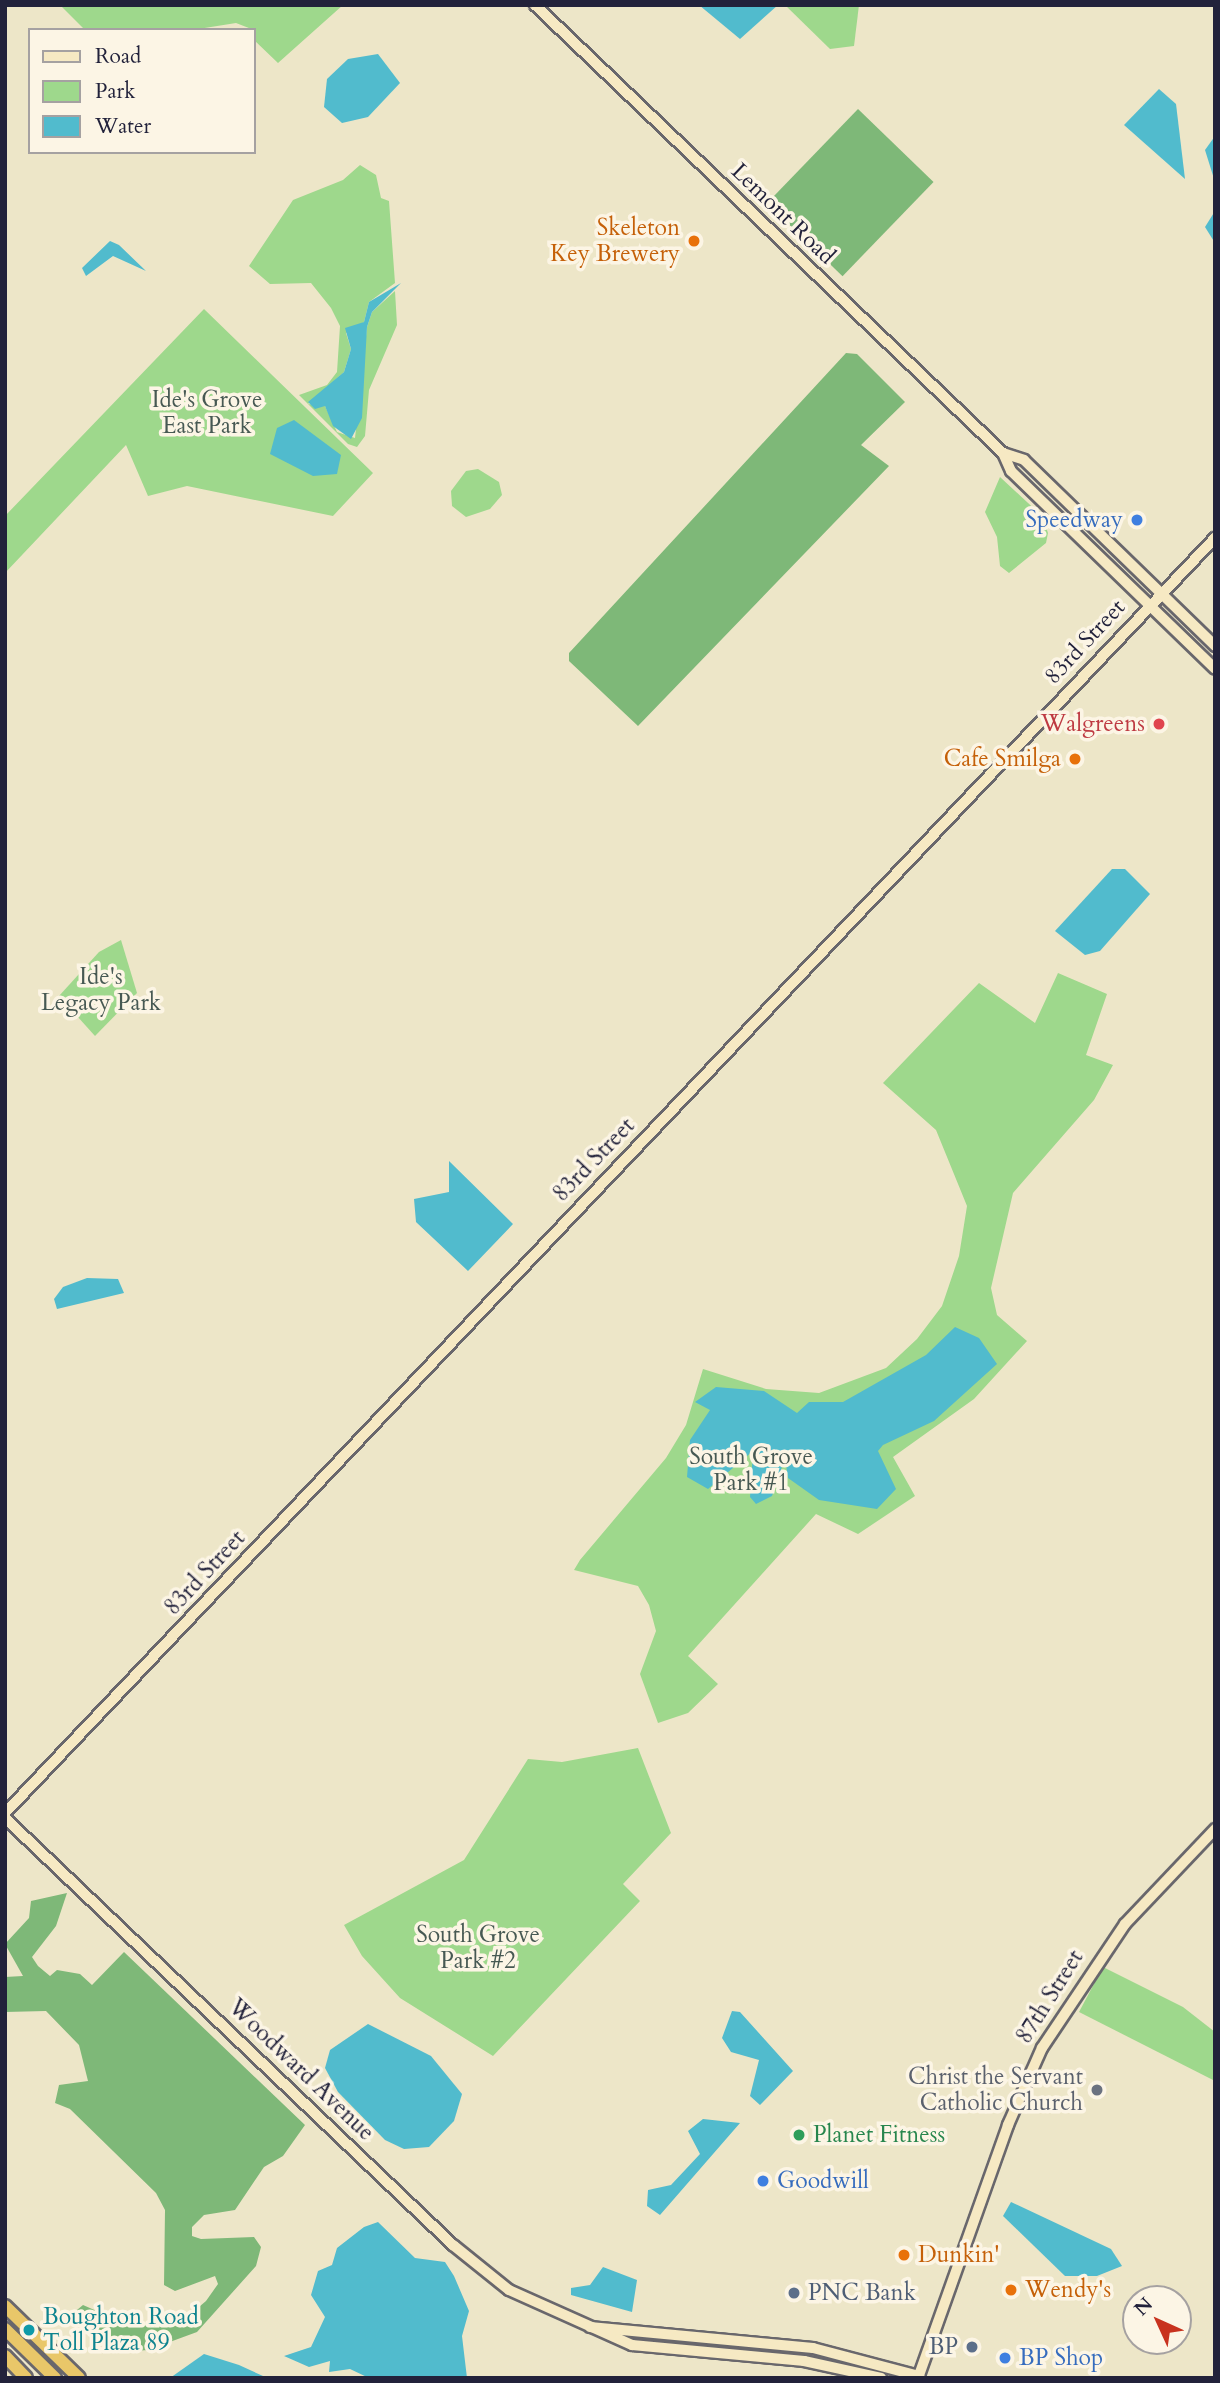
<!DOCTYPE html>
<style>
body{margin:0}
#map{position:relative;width:1220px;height:2383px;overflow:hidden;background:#ede6c8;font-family:Cardo,serif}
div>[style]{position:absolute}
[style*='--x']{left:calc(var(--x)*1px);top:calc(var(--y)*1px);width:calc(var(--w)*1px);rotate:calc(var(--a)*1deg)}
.green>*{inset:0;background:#9ed88c}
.forest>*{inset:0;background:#7eb878;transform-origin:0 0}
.water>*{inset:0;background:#51bbcd}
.roads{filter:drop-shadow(2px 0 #69676c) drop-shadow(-2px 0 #69676c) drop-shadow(0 2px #69676c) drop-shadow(0 -2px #69676c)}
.secondary>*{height:10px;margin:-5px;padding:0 5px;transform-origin:5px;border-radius:5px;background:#f6e9c3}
.motorway>*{height:12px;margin:-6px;padding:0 6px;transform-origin:6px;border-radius:6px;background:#e9c769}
.dots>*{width:19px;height:19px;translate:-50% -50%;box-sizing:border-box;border:4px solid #fcf5e5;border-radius:50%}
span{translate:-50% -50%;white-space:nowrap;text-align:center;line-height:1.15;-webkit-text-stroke:7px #fcf5e5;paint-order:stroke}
.street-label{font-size:23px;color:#22223b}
.food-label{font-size:23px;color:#c56008}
.right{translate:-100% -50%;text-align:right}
.left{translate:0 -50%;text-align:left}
.park-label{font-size:23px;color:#475953}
.shop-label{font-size:23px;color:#366cbe}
.health-label{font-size:23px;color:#be3a42}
.worship-label{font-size:23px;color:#5b616d}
.leisure-label{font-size:23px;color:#27864d}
.service-label{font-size:23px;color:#4e5e75}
.culture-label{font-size:23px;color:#0d838f}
.frame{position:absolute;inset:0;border:7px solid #22223b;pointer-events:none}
.legend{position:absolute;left:28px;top:28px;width:228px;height:126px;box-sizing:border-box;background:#fcf5e5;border:2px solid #a5a1a1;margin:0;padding:9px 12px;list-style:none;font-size:21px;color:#22223b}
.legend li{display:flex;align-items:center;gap:14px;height:35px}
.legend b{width:35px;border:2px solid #a5a1a1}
.north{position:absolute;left:1122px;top:2285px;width:70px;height:70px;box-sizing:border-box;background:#fcf5e5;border:2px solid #a5a1a1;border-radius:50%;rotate:315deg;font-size:19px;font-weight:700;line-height:28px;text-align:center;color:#22223b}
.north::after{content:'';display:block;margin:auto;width:24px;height:32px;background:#c8321e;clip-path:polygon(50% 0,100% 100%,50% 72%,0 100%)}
</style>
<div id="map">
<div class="green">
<i style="clip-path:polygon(60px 5px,343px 5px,278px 63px,254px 40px,254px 30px,236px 23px,192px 30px,85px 30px)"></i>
<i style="clip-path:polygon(785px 5px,859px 5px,854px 46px,830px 49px)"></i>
<i style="clip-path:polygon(360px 165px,376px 175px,381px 198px,389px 201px,395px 283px,369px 302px,364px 322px,346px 333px,351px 349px,344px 372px,308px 404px,325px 406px,337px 432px,355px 438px,367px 327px,372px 312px,395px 291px,397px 325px,369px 390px,365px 436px,357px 447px,348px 444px,299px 395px,327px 385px,337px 372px,340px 326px,331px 308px,311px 283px,270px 284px,249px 266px,293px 200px,343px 180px)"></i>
<i style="clip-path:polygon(204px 309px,373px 473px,333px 516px,187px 486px,148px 496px,126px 445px,5px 573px,5px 516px)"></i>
<i style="clip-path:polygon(478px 469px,499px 482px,502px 495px,490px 509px,466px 517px,452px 506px,451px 491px,466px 471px)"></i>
<i style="clip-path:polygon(1000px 477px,1042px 516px,1048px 533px,1046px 543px,1009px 573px,1000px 566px,997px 537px,985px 512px)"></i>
<i style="clip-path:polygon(121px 940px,137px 993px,95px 1036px,59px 996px,99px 952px)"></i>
<i style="clip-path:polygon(1058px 973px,1107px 994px,1086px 1055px,1113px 1065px,1094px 1100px,1013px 1193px,991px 1288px,997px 1315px,1027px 1341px,974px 1399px,893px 1457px,915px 1496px,858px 1534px,816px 1514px,688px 1656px,718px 1684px,688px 1713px,658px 1723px,640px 1674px,656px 1631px,649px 1605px,638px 1586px,574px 1570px,580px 1560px,666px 1458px,686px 1425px,703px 1369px,766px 1389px,819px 1393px,886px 1368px,917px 1339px,942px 1306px,959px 1256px,967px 1206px,936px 1130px,883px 1083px,979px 983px,1035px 1023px)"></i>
<i style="clip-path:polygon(638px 1748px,671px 1833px,623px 1884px,640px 1901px,493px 2056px,400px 1998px,362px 1956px,344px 1925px,464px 1860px,528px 1759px,562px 1762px)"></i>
<i style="clip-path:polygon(1103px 1967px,1183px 2007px,1215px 2032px,1215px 2081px,1079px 2012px)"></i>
</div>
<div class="forest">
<i style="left:858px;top:109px;width:105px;height:131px;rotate:44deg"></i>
<i style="clip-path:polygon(846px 353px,857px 354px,905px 402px,861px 445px,889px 466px,638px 726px,569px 661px,569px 653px)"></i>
<i style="clip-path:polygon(67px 1893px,56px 1926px,32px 1957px,38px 1966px,50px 1976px,57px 1970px,80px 1974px,92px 1985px,124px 1952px,305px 2125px,283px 2156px,264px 2167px,235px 2210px,204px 2215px,192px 2227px,192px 2236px,201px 2239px,254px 2237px,261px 2247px,256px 2266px,197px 2332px,148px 2350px,121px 2352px,78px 2320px,77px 2310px,83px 2305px,124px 2323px,153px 2326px,186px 2318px,206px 2301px,218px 2284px,215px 2276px,175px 2291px,164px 2285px,165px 2210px,156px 2193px,70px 2109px,55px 2103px,59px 2085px,88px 2081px,79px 2045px,46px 2011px,5px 2012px,5px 1977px,23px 1976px,5px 1944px,29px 1918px,31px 1901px)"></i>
</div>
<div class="water">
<i style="clip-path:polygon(699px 5px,778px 5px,740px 39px)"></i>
<i style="clip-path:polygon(378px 54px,400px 83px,368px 117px,342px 123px,324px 107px,327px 79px,348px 59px)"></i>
<i style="clip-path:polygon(1159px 89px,1176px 104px,1185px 179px,1124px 125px)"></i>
<i style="clip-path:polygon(1215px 136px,1215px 182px,1205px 150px)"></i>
<i style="clip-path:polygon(1215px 211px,1215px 243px,1205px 227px)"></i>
<i style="clip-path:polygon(110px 241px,119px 245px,146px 271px,113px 256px,86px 276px,82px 268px)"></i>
<i style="clip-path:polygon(401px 283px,372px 312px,367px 327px,362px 418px,351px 439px,333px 426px,325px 406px,315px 409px,308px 402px,344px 372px,351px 349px,345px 328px,364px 322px,369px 302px)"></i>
<i style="clip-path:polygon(294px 420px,341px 455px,337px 474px,313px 476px,270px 454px,277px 428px)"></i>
<i style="clip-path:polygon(1112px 869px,1125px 869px,1150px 894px,1100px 951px,1085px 955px,1055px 931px)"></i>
<i style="clip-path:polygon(449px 1161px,513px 1224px,468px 1271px,416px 1222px,414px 1199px,449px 1192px)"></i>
<i style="clip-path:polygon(87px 1278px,118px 1279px,124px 1293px,57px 1309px,54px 1299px,63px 1287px)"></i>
<i style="clip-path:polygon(955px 1327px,979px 1338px,997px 1364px,934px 1421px,883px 1445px,878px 1451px,896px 1489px,877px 1509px,819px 1500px,788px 1478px,785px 1458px,772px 1496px,756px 1504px,750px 1497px,753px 1451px,708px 1489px,687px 1477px,690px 1440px,710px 1410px,695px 1402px,716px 1387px,764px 1391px,797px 1413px,809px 1402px,843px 1402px,926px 1355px)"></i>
<i style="clip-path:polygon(732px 2011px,740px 2012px,793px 2071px,760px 2105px,750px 2096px,759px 2060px,731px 2052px,722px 2038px)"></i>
<i style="clip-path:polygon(368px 2024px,431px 2056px,462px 2094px,454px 2121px,429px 2147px,404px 2149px,385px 2140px,338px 2092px,325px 2068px,330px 2050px)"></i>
<i style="clip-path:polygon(703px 2119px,740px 2123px,660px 2215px,647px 2206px,648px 2190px,671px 2185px,700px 2154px,688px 2131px)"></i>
<i style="clip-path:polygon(1011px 2202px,1111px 2249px,1122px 2266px,1097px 2276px,1065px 2276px,1003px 2216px)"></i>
<i style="clip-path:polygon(378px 2222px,415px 2258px,445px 2262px,454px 2276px,469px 2311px,462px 2336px,467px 2378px,369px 2378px,350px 2369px,329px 2372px,330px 2361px,309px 2367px,284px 2356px,311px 2347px,325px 2317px,311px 2295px,318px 2271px,332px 2265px,337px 2248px,364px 2227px)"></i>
<i style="clip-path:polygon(603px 2267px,637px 2280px,632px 2312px,571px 2295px,571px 2288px,590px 2285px)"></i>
<i style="clip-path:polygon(204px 2354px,239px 2365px,263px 2376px,170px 2378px)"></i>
</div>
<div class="roads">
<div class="secondary">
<i style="--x:535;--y:5;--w:648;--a:43.75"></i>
<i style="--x:1003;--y:453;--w:20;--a:66"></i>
<i style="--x:1011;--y:471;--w:284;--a:44.1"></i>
<i style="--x:1003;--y:453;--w:22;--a:18"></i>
<i style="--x:1024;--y:460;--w:267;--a:44.2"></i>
<i style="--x:5;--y:1813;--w:1758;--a:-46.5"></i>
<i style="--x:5;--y:1818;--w:619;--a:43.63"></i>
<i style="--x:453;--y:2245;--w:72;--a:38.8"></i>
<i style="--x:509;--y:2290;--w:135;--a:24.1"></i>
<i style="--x:632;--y:2345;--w:173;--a:5.3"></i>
<i style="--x:804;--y:2361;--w:79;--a:12.4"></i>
<i style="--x:590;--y:2327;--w:224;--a:5.4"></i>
<i style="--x:813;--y:2348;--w:110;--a:14.8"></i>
<i style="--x:918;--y:2378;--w:269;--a:-70.4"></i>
<i style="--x:1008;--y:2125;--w:84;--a:-66.2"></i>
<i style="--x:1042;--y:2048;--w:149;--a:-56.2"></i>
<i style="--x:1125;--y:1924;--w:131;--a:-46.5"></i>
</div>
<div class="motorway">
<i style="--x:5;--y:2306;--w:103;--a:44.2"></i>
<i style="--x:5;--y:2329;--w:70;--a:44.4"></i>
<i style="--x:5;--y:2356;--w:30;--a:46"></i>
</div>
</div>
<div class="dots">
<i style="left:694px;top:241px;background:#e8710a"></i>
<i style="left:1137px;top:520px;background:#3f7fe0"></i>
<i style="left:1159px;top:724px;background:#e0444e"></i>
<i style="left:1075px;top:759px;background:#e8710a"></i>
<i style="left:1097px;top:2090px;background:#6b7280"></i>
<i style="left:799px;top:2135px;background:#2e9e5b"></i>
<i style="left:763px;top:2181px;background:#3f7fe0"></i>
<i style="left:904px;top:2255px;background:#e8710a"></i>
<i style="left:1011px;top:2290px;background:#e8710a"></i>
<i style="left:794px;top:2293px;background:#5c6f8a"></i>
<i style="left:29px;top:2330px;background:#0f9aa8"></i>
<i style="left:972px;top:2347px;background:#5c6f8a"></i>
<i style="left:1005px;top:2358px;background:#3f7fe0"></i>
</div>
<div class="street-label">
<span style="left:783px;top:214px;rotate:44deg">Lemont Road</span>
<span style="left:1085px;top:642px;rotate:-47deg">83rd Street</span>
<span style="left:594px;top:1160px;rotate:-46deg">83rd Street</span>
<span style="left:205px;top:1573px;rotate:-47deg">83rd Street</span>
<span style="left:1050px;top:1997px;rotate:-58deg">87th Street</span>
<span style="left:301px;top:2070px;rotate:44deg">Woodward Avenue</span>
</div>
<div class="food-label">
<span class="right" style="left:680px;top:241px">Skeleton<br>Key Brewery</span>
<span class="right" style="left:1061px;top:759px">Cafe Smilga</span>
<span class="left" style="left:918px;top:2255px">Dunkin'</span>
<span class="left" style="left:1025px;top:2290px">Wendy's</span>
</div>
<div class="park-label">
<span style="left:207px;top:413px">Ide's Grove<br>East Park</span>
<span style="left:101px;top:990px">Ide's<br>Legacy Park</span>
<span style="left:751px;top:1470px">South Grove<br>Park #1</span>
<span style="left:478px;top:1948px">South Grove<br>Park #2</span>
</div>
<div class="shop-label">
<span class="right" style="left:1123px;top:520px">Speedway</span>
<span class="left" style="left:777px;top:2181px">Goodwill</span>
<span class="left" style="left:1019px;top:2358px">BP Shop</span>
</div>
<div class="health-label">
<span class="right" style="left:1145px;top:724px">Walgreens</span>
</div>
<div class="worship-label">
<span class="right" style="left:1083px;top:2090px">Christ the Servant<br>Catholic Church</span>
</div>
<div class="leisure-label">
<span class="left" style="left:813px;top:2135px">Planet Fitness</span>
</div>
<div class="service-label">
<span class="left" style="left:808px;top:2293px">PNC Bank</span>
<span class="right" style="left:958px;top:2347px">BP</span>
</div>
<div class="culture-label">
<span class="left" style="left:43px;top:2330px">Boughton Road<br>Toll Plaza 89</span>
</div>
<div class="frame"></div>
<ul class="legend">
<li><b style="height:9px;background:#f6e9c3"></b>Road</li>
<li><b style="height:19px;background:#9ed88c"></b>Park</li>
<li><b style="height:19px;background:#51bbcd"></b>Water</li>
</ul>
<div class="north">N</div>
</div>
